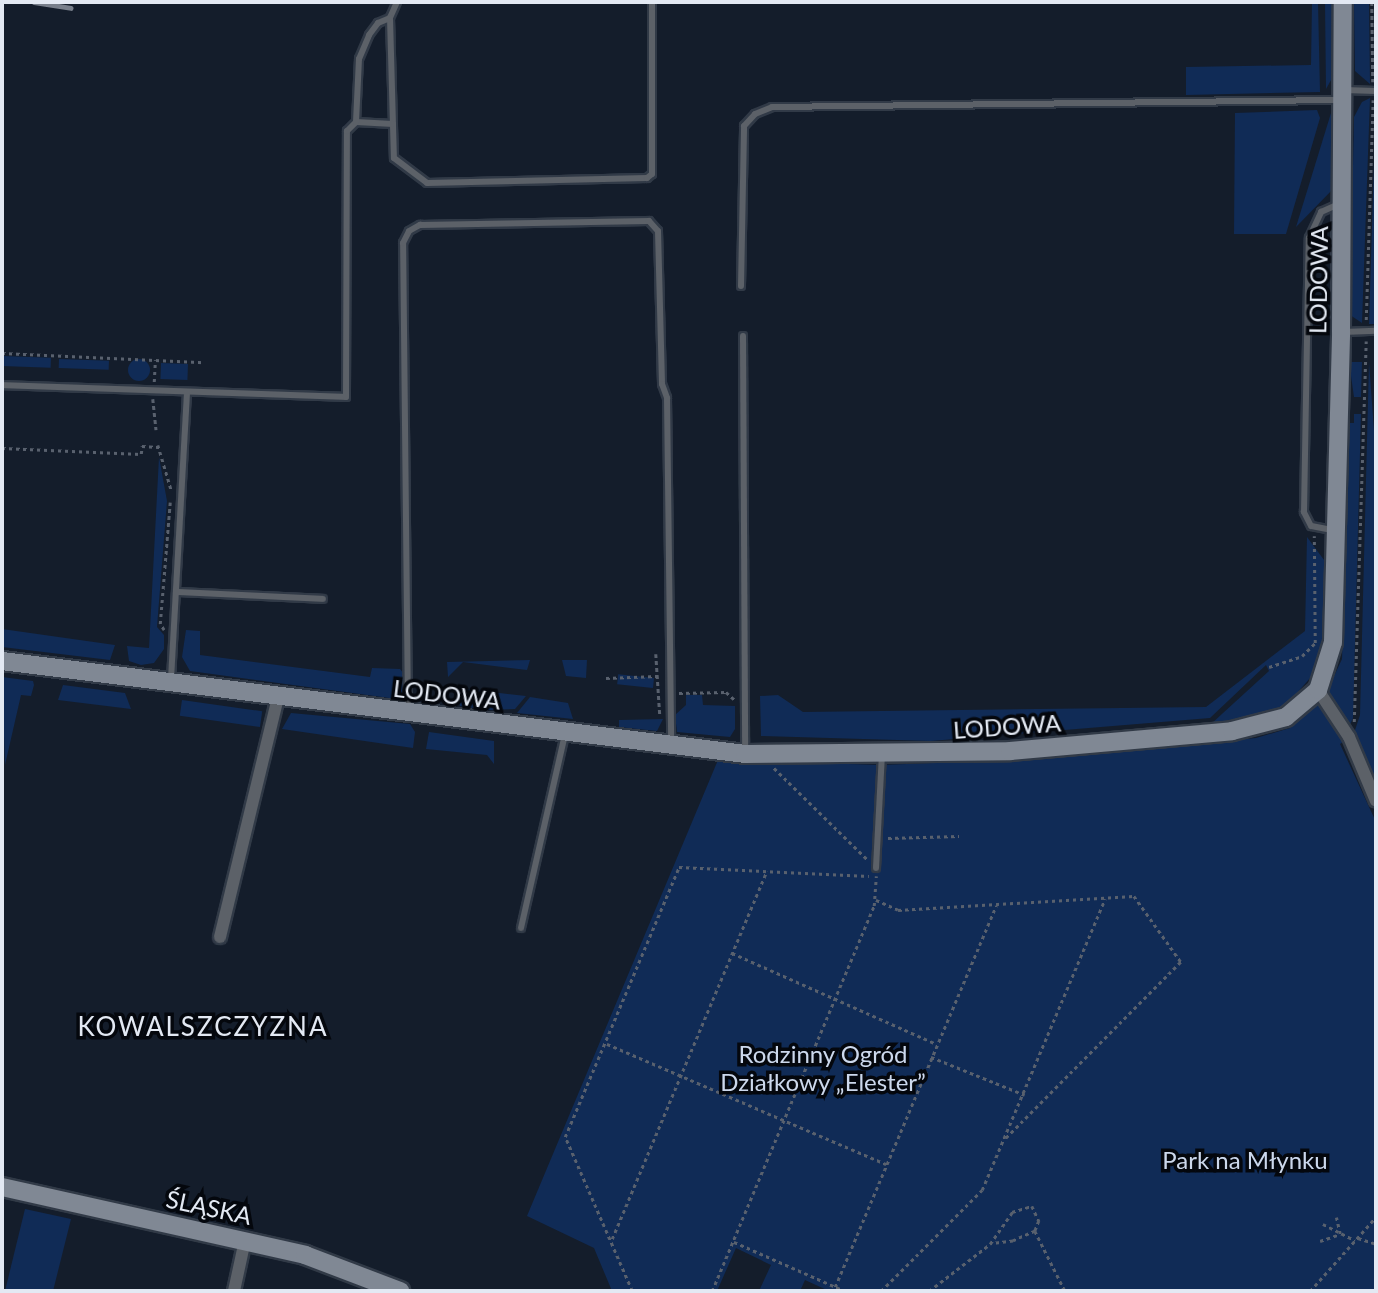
<!DOCTYPE html>
<meta charset="utf-8">
<style>
body{margin:0}
#map{position:relative;width:1378px;height:1293px;overflow:hidden;background:#141d2b;font-family:Lato,sans-serif}
div>[style]{position:absolute}
[style*='--x']{left:calc(var(--x)*1px);top:calc(var(--y)*1px);width:calc(var(--w)*1px);rotate:calc(var(--a)*1deg)}
.green>*{inset:0;background:#102b56;transform-origin:0 0}
.round{border-radius:50%}
.path>*{height:2.5px;margin-top:-1.25px;transform-origin:0;background:repeating-linear-gradient(90deg,#59616e 0 3.5px,transparent 0 7px)}
.roads{filter:drop-shadow(2px 0 #313a47) drop-shadow(-2px 0 #313a47) drop-shadow(0 2px #313a47) drop-shadow(0 -2px #313a47)}
.lane>*{height:6px;margin:-3px;padding:0 3px;transform-origin:3px;border-radius:3px;background:#5c6168}
.street>*{height:12px;margin:-6px;padding:0 6px;transform-origin:6px;border-radius:6px;background:#5c6168}
.secondary>*{height:18px;margin:-9px;padding:0 9px;transform-origin:9px;border-radius:9px;background:#808894}
.rail>*{height:4.5px;margin:-2.25px;padding:0 2.25px;transform-origin:2.25px;border-radius:2.25px;background:#787f8b}
span{translate:-50% -50%;white-space:nowrap;text-align:center;line-height:1.15;-webkit-text-stroke:7px #04070d;paint-order:stroke}
.street-label{font-size:24px;color:#e3e9f3}
.park-label{font-size:24px;color:#ccd8ec}
.neighbourhood-label{font-size:26px;color:#e3e9f3;letter-spacing:2px}
.frame{position:absolute;inset:0;border:4px solid #e3e9f3;pointer-events:none}
</style>
<div id="map">
<div class="green">
<i style="clip-path:polygon(1312px 2px,1318px 2px,1320px 92px,1186px 95px,1186px 67px,1311px 65px)"></i>
<i style="clip-path:polygon(1325px 2px,1334px 2px,1335px 73px,1326px 89px)"></i>
<i style="clip-path:polygon(1354px 2px,1369px 2px,1370px 84px,1355px 71px)"></i>
<i style="clip-path:polygon(1370px 98px,1362px 323px,1350px 315px,1354px 117px,1362px 102px)"></i>
<i style="clip-path:polygon(1376px 98px,1376px 324px,1369px 324px)"></i>
<i style="clip-path:polygon(1317px 110px,1320px 118px,1286px 234px,1234px 234px,1235px 113px)"></i>
<i style="clip-path:polygon(1331px 113px,1335px 118px,1335px 187px,1296px 227px)"></i>
<i style="left:2px;top:356px;width:49px;height:10px;rotate:2deg"></i>
<i style="left:59px;top:359px;width:50px;height:9px;rotate:2deg"></i>
<i class="round" style="left:128px;top:359px;width:22px;height:22px"></i>
<i style="clip-path:polygon(1349px 362px,1362px 362px,1361px 397px,1354px 397px)"></i>
<i style="clip-path:polygon(1369px 362px,1376px 458px,1376px 787px,1353px 736px,1360px 715px)"></i>
<i style="left:161px;top:363px;width:27px;height:16px;rotate:2deg"></i>
<i style="clip-path:polygon(1354px 414px,1361px 414px,1353px 718px,1348px 729px,1329px 697px,1329px 687px,1342px 659px,1349px 423px,1354px 423px)"></i>
<i style="clip-path:polygon(159px 457px,167px 501px,157px 627px,164px 635px,164px 649px,154px 663px,141px 665px,129px 661px,127px 646px,149px 648px)"></i>
<i style="clip-path:polygon(1307px 537px,1327px 564px,1325px 640px,1318px 669px,1283px 709px,1211px 724px,1269px 671px,1266px 665px,1210px 718px,931px 741px,761px 736px,760px 696px,778px 695px,803px 712px,1206px 707px,1305px 631px)"></i>
<i style="clip-path:polygon(2px 629px,115px 645px,110px 660px,2px 647px)"></i>
<i style="clip-path:polygon(186px 630px,200px 631px,200px 655px,370px 677px,372px 668px,400px 669px,404px 674px,403px 693px,397px 699px,190px 671px,182px 657px)"></i>
<i style="clip-path:polygon(530px 660px,527px 670px,463px 662px,448px 677px,447px 662px)"></i>
<i style="clip-path:polygon(562px 660px,587px 660px,586px 678px,566px 676px)"></i>
<i style="clip-path:polygon(2px 677px,33px 681px,34px 685px,31px 696px,21px 695px,5px 765px)"></i>
<i style="left:654px;top:678px;width:10px;height:36px;rotate:96deg"></i>
<i style="clip-path:polygon(63px 685px,125px 693px,131px 709px,58px 700px)"></i>
<i style="clip-path:polygon(466px 689px,526px 696px,515px 709px,488px 710px,460px 706px,458px 695px)"></i>
<i style="clip-path:polygon(686px 695px,702px 695px,703px 705px,735px 706px,735px 729px,730px 737px,677px 732px,675px 715px,686px 705px)"></i>
<i style="clip-path:polygon(530px 697px,568px 703px,573px 719px,517px 713px)"></i>
<i style="left:182px;top:700px;width:81px;height:16px;rotate:8deg"></i>
<i style="clip-path:polygon(1319px 701px,1346px 740px,1340px 744px,1376px 822px,1376px 1291px,829px 1291px,805px 1280px,800px 1291px,759px 1291px,771px 1265px,736px 1248px,717px 1291px,612px 1291px,594px 1248px,527px 1216px,718px 760px,881px 765px,1037px 759px,1256px 738px,1290px 728px)"></i>
<i style="clip-path:polygon(291px 713px,410px 724px,415px 732px,413px 748px,282px 729px)"></i>
<i style="clip-path:polygon(663px 719px,657px 731px,619px 727px,619px 720px)"></i>
<i style="clip-path:polygon(429px 732px,494px 741px,494px 764px,487px 755px,426px 749px)"></i>
<i style="clip-path:polygon(25px 1209px,71px 1219px,53px 1291px,5px 1291px)"></i>
</div>
<div class="path">
<i style="--x:1372;--y:2;--w:80;--a:89.3"></i>
<i style="--x:1366;--y:320;--w:220;--a:-88.2"></i>
<i style="--x:2;--y:353;--w:202;--a:2.6"></i>
<i style="--x:154;--y:382;--w:22;--a:-87"></i>
<i style="--x:153;--y:399;--w:31;--a:84"></i>
<i style="--x:158;--y:445;--w:46;--a:73.5"></i>
<i style="--x:2;--y:448;--w:139;--a:2.5"></i>
<i style="--x:141;--y:454;--w:8;--a:-83"></i>
<i style="--x:142;--y:446;--w:16;--a:4"></i>
<i style="--x:164;--y:630;--w:7;--a:-124"></i>
<i style="--x:160;--y:624;--w:122;--a:-85.3"></i>
<i style="--x:656;--y:654;--w:62;--a:86.3"></i>
<i style="--x:1269;--y:667;--w:35;--a:-18"></i>
<i style="--x:1302;--y:656;--w:18;--a:-45"></i>
<i style="--x:1315;--y:643;--w:107;--a:-90.5"></i>
<i style="--x:606;--y:678;--w:51;--a:-2.2"></i>
<i style="--x:679;--y:693;--w:47;--a:-1.2"></i>
<i style="--x:726;--y:692;--w:13;--a:42"></i>
<i style="--x:1354;--y:722;--w:381;--a:-88.2"></i>
<i style="--x:774;--y:768;--w:130;--a:44.4"></i>
<i style="--x:888;--y:838;--w:71;--a:-1.6"></i>
<i style="--x:876;--y:900;--w:24;--a:24"></i>
<i style="--x:898;--y:910;--w:236;--a:-3.4"></i>
<i style="--x:1134;--y:896;--w:81;--a:54.5"></i>
<i style="--x:1181;--y:962;--w:250;--a:134.8"></i>
<i style="--x:732;--y:953;--w:223;--a:24"></i>
<i style="--x:607;--y:1044;--w:304;--a:23.3"></i>
<i style="--x:931;--y:1057;--w:101;--a:22"></i>
<i style="--x:1323;--y:1224;--w:36;--a:27"></i>
<i style="--x:1035;--y:1231;--w:67;--a:63.4"></i>
<i style="--x:1358;--y:1238;--w:19;--a:18"></i>
<i style="--x:612;--y:1239;--w:399;--a:-67.2"></i>
<i style="--x:1320;--y:1241;--w:21;--a:-19"></i>
<i style="--x:1340;--y:1234;--w:17;--a:-103"></i>
<i style="--x:734;--y:1242;--w:121;--a:23.8"></i>
<i style="--x:835;--y:1287;--w:414;--a:-67.1"></i>
<i style="--x:632;--y:1291;--w:168;--a:-113.5"></i>
<i style="--x:565;--y:1137;--w:293;--a:-67.1"></i>
<i style="--x:679;--y:867;--w:190;--a:2.7"></i>
<i style="--x:712;--y:1291;--w:418;--a:-67.2"></i>
<i style="--x:874;--y:906;--w:30;--a:-86"></i>
<i style="--x:881;--y:1291;--w:143;--a:-45"></i>
<i style="--x:982;--y:1190;--w:316;--a:-67.1"></i>
<i style="--x:929;--y:1291;--w:77;--a:-37.6"></i>
<i style="--x:990;--y:1244;--w:39;--a:-55"></i>
<i style="--x:1012;--y:1212;--w:21;--a:-17"></i>
<i style="--x:1032;--y:1206;--w:17;--a:65"></i>
<i style="--x:1039;--y:1221;--w:11;--a:112"></i>
<i style="--x:1035;--y:1231;--w:24;--a:156"></i>
<i style="--x:1013;--y:1241;--w:23;--a:173"></i>
<i style="--x:1165;--y:1291;--w:1;--a:-45"></i>
<i style="--x:1310;--y:1291;--w:99;--a:-48.3"></i>
</div>
<div class="roads">
<div class="lane">
<i style="--x:397;--y:2;--w:17;--a:114"></i>
<i style="--x:390;--y:18;--w:140;--a:88.4"></i>
<i style="--x:394;--y:158;--w:41;--a:37.1"></i>
<i style="--x:427;--y:183;--w:220;--a:-1.3"></i>
<i style="--x:647;--y:178;--w:6;--a:-39"></i>
<i style="--x:652;--y:174;--w:172;--a:-90"></i>
<i style="--x:1344;--y:90;--w:32;--a:2"></i>
<i style="--x:356;--y:122;--w:37;--a:3"></i>
<i style="--x:741;--y:286;--w:160;--a:-88.9"></i>
<i style="--x:744;--y:126;--w:16;--a:-47"></i>
<i style="--x:755;--y:114;--w:18;--a:-22"></i>
<i style="--x:772;--y:107;--w:567;--a:-0.71"></i>
<i style="--x:1343;--y:332;--w:33;--a:-2"></i>
<i style="--x:743;--y:336;--w:418;--a:89.7"></i>
<i style="--x:2;--y:385;--w:344;--a:2"></i>
<i style="--x:346;--y:397;--w:266;--a:-89.8"></i>
<i style="--x:347;--y:131;--w:13;--a:-45"></i>
<i style="--x:356;--y:122;--w:63;--a:-87.3"></i>
<i style="--x:359;--y:59;--w:26;--a:-67"></i>
<i style="--x:369;--y:35;--w:15;--a:-53"></i>
<i style="--x:378;--y:23;--w:13;--a:-23"></i>
<i style="--x:1332;--y:530;--w:21;--a:-169"></i>
<i style="--x:1311;--y:526;--w:16;--a:-117"></i>
<i style="--x:1304;--y:512;--w:274;--a:-89"></i>
<i style="--x:1309;--y:238;--w:29;--a:-65"></i>
<i style="--x:1321;--y:212;--w:22;--a:-24"></i>
<i style="--x:176;--y:592;--w:147;--a:2.7"></i>
<i style="--x:171;--y:679;--w:285;--a:-86.8"></i>
<i style="--x:408;--y:711;--w:468;--a:-90.6"></i>
<i style="--x:403;--y:243;--w:13;--a:-63"></i>
<i style="--x:409;--y:231;--w:13;--a:-29"></i>
<i style="--x:420;--y:225;--w:229;--a:-1"></i>
<i style="--x:649;--y:221;--w:13;--a:48"></i>
<i style="--x:658;--y:231;--w:153;--a:88.5"></i>
<i style="--x:662;--y:384;--w:15;--a:70"></i>
<i style="--x:667;--y:398;--w:343;--a:89.3"></i>
<i style="--x:876;--y:868;--w:113;--a:-87"></i>
<i style="--x:521;--y:928;--w:199;--a:-77.2"></i>
</div>
<div class="street">
<i style="--x:1318;--y:690;--w:56;--a:56.6"></i>
<i style="--x:1349;--y:737;--w:69;--a:67.1"></i>
<i style="--x:220;--y:937;--w:246;--a:-76.4"></i>
<i style="--x:234;--y:1291;--w:52;--a:-77.8"></i>
</div>
<div class="secondary">
<i style="--x:2;--y:661;--w:749;--a:7.13"></i>
<i style="--x:745;--y:754;--w:265;--a:-0.6"></i>
<i style="--x:1010;--y:751;--w:223;--a:-5.1"></i>
<i style="--x:1232;--y:731;--w:56;--a:-14.5"></i>
<i style="--x:1286;--y:717;--w:42;--a:-40.2"></i>
<i style="--x:1318;--y:690;--w:50;--a:-72.6"></i>
<i style="--x:1333;--y:642;--w:310;--a:-88.5"></i>
<i style="--x:1341;--y:332;--w:330;--a:-89.7"></i>
<i style="--x:2;--y:1187;--w:311;--a:12.6"></i>
<i style="--x:305;--y:1255;--w:102;--a:20.8"></i>
</div>
</div>
<div class="rail">
<i style="--x:34;--y:2;--w:37;--a:9"></i>
</div>
<div class="street-label">
<span style="left:1318px;top:280px;rotate:-89deg">LODOWA</span>
<span style="left:447px;top:694px;rotate:7deg">LODOWA</span>
<span style="left:1007px;top:726px;rotate:-4deg">LODOWA</span>
<span style="left:209px;top:1207px;rotate:12deg">ŚLĄSKA</span>
</div>
<div class="park-label">
<span style="left:823px;top:1068px">Rodzinny Ogród<br>Działkowy „Elester”</span>
<span style="left:1245px;top:1160px">Park na Młynku</span>
</div>
<div class="neighbourhood-label">
<span style="left:203px;top:1027px">KOWALSZCZYZNA</span>
</div>
<div class="frame"></div>
</div>
